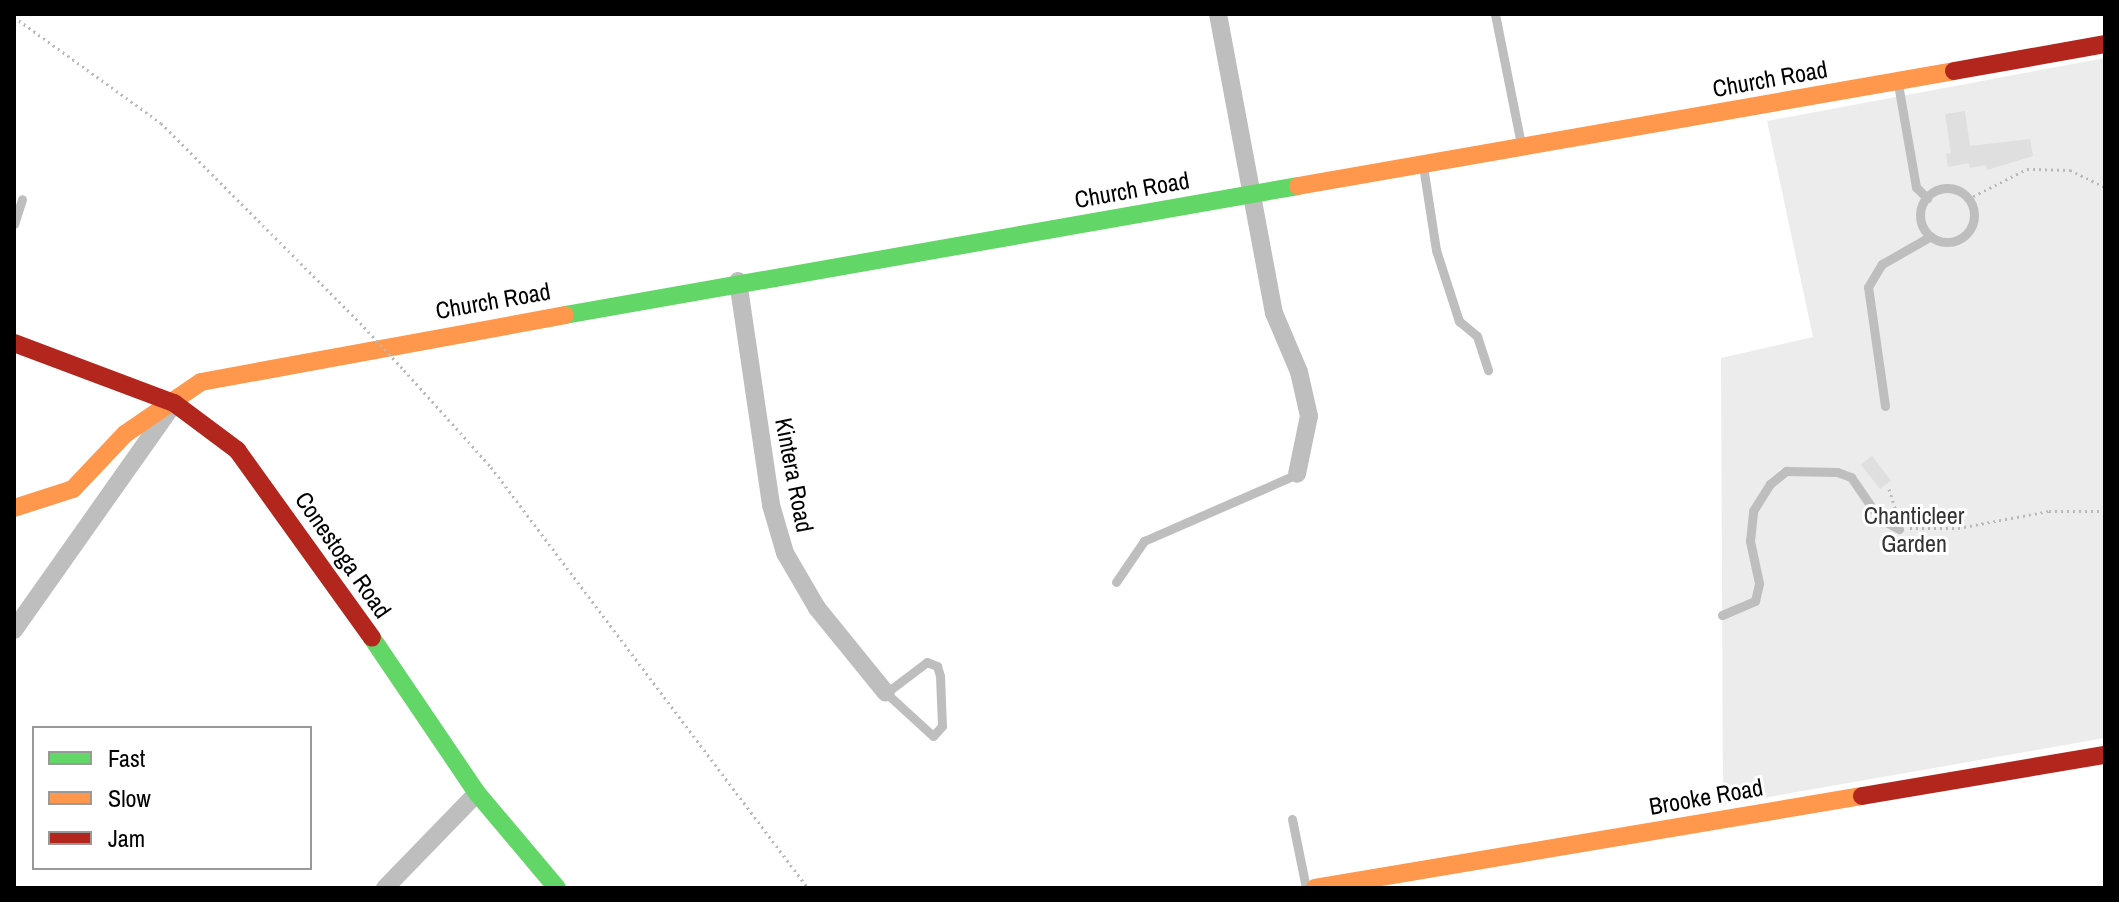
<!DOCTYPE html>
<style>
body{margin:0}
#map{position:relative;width:2119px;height:902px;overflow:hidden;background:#fff;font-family:"Archivo Narrow",sans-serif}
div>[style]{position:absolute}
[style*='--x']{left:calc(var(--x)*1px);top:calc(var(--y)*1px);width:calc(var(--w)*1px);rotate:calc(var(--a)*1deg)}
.green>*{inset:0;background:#ececec}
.building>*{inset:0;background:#dfdfdf;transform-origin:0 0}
.path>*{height:3px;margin-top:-1.5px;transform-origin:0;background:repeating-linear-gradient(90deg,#b9b9b9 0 2px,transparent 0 6px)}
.lane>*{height:9px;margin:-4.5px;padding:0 4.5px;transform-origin:4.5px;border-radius:4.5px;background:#bebebe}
.lane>.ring{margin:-4.5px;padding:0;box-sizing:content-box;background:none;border:9px solid #bebebe;border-radius:50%}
.street>*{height:18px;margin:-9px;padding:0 9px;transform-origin:9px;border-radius:9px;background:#bebebe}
.fast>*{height:18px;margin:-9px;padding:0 9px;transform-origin:9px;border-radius:9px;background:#63d668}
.slow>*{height:18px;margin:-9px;padding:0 9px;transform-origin:9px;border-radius:9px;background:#ff974d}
.jam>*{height:18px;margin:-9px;padding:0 9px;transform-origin:9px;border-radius:9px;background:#b3261e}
.path-bridge>*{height:3px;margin-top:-1.5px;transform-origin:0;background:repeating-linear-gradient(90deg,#b9b9b9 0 2px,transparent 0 6px)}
span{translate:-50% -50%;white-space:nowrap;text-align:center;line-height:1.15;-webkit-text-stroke:6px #fff;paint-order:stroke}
.street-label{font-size:24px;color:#000}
.park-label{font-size:24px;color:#333}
.frame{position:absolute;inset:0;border:16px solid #000;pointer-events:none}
.legend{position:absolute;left:32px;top:726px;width:280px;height:144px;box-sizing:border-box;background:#fff;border:2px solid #999;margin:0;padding:10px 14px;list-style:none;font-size:24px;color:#000}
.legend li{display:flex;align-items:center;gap:16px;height:40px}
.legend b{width:40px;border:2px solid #999}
</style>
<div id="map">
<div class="green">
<i style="clip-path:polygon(2105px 58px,2105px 738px,1723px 805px,1721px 358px,1813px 337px,1767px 121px)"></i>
</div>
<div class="building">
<i style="clip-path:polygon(1965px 111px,1970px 146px,2030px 139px,2033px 156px,1987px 170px,1986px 165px,1970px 168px,1969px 163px,1948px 167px,1946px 154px,1951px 153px,1945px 114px)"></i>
<i style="left:1872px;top:456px;width:31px;height:14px;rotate:52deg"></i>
</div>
<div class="path">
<i style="--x:14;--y:17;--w:181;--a:35.8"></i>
<i style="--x:161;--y:123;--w:288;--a:45.1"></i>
<i style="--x:1968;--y:199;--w:66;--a:-27"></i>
<i style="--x:2027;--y:169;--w:43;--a:1.3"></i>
<i style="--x:2070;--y:170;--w:39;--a:26"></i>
<i style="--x:404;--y:370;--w:130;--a:48.1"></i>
<i style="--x:491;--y:467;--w:527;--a:53.02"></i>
<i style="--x:1889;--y:489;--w:28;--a:72"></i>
<i style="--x:1910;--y:528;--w:48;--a:0"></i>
<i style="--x:1958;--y:528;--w:93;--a:-10.6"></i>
<i style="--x:2049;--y:511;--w:56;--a:0"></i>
</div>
<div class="lane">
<i style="--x:1495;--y:14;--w:133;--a:78.7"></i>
<i style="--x:1898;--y:84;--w:105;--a:80.1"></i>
<i style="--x:1916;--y:187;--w:16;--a:45"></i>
<i style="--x:1423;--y:166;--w:85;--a:81.2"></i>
<i style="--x:1436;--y:250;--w:75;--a:72.1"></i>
<i style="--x:1459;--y:321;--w:23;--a:40"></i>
<i style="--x:1477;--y:336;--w:36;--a:72"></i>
<i class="ring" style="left:1920px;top:188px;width:45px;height:45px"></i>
<i style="--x:14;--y:224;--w:26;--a:-72"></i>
<i style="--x:1885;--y:406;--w:120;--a:-98.1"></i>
<i style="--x:1868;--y:287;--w:27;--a:-59"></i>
<i style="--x:1882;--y:264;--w:56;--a:-29.7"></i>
<i style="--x:1116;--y:582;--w:50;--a:-55.7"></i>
<i style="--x:1144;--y:541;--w:167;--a:-23.6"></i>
<i style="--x:1722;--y:615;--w:36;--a:-23"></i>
<i style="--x:1755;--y:601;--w:18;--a:-77"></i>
<i style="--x:1759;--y:583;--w:43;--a:-102.1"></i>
<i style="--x:1750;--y:541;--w:30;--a:-84"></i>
<i style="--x:1753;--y:511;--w:32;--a:-58"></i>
<i style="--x:1770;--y:484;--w:21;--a:-39"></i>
<i style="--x:1786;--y:471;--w:51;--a:1.1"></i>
<i style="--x:1837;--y:472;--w:15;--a:20"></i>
<i style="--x:1851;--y:477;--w:50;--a:55.7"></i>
<i style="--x:1879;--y:518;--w:23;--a:29"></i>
<i style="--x:927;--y:662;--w:11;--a:22"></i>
<i style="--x:937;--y:666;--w:10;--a:73"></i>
<i style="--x:940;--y:676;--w:50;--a:87.7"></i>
<i style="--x:942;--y:726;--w:13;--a:132"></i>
<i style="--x:933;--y:736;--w:64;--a:-137.5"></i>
<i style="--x:886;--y:693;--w:51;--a:-37.1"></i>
<i style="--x:1292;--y:819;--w:70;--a:78.5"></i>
</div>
<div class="street">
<i style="--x:1218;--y:14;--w:304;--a:79.4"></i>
<i style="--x:1274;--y:313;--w:64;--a:67"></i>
<i style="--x:1299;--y:372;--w:45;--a:77.2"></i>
<i style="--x:1309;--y:416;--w:59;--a:101.7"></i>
<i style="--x:738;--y:281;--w:226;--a:81.6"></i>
<i style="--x:771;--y:505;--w:50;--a:73.7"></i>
<i style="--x:785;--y:553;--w:64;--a:59.8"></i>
<i style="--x:817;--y:608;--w:109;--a:50.9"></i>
<i style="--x:14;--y:630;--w:269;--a:-54.8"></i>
<i style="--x:385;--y:888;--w:132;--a:-45.9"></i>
</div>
<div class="fast">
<i style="--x:565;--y:315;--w:744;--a:-9.98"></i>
<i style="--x:372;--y:638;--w:187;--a:55.9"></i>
<i style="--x:477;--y:793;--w:124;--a:49.9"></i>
</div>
<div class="slow">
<i style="--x:1298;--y:186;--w:666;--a:-9.94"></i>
<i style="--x:14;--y:508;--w:62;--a:-17.9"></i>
<i style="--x:73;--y:489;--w:76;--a:-46.6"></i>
<i style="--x:125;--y:434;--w:92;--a:-34.4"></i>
<i style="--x:201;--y:382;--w:370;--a:-10.4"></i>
<i style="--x:1315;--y:888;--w:555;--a:-9.55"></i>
</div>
<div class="jam">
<i style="--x:1954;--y:71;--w:153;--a:-10.1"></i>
<i style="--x:14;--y:343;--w:171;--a:20.6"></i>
<i style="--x:174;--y:403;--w:79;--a:36.7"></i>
<i style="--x:237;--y:450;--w:231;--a:54.3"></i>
<i style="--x:1862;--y:796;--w:246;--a:-9.6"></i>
</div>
<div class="path-bridge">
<i style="--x:364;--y:327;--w:59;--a:47.1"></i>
</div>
<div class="street-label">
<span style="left:1770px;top:79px;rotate:-10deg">Church Road</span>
<span style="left:1132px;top:190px;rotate:-10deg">Church Road</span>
<span style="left:493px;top:301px;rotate:-10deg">Church Road</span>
<span style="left:794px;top:475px;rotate:79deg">Kintera Road</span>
<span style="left:343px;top:555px;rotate:55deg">Conestoga Road</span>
<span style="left:1706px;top:797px;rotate:-10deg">Brooke Road</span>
</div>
<div class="park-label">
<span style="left:1914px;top:530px">Chanticleer<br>Garden</span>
</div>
<div class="frame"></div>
<ul class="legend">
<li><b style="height:10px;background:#63d668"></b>Fast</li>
<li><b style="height:10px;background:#ff974d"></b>Slow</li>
<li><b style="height:10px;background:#b3261e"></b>Jam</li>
</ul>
</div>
